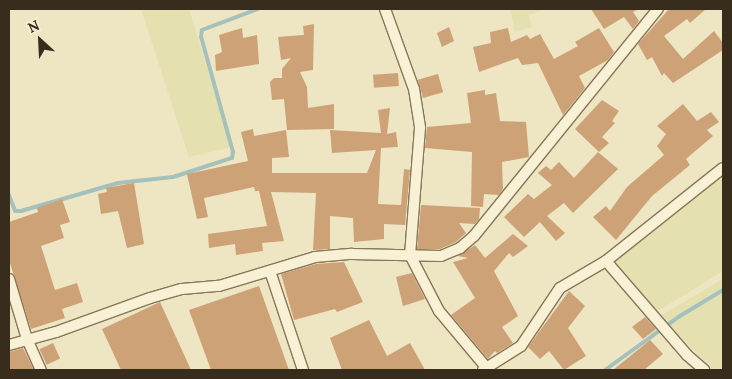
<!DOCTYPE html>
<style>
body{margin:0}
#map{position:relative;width:732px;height:379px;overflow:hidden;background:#eee5c2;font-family:Lora,serif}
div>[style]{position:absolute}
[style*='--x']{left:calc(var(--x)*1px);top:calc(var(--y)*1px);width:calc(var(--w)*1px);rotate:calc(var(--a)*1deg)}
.farmland>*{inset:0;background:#e4e0af}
.stream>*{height:4px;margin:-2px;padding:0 2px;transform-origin:2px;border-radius:2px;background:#a4c1bb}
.building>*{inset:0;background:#cda277;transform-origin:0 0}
.roads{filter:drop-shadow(1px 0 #887659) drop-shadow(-1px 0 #887659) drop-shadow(0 1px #887659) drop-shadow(0 -1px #887659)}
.street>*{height:10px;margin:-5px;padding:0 5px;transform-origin:5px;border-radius:5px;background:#f9f1d5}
span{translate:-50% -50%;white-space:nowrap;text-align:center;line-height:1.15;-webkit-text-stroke:4.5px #f6eed1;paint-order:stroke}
.frame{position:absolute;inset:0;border:10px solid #382c1d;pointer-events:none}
.north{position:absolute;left:15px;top:15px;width:50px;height:50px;-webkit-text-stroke:4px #f6eed1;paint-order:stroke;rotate:335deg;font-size:14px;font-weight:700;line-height:20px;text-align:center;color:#382c1d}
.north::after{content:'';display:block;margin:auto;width:18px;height:22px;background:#382c1d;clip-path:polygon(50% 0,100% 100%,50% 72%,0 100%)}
</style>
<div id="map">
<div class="farmland">
<i style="clip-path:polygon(141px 9px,189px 9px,231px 147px,189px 157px)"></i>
<i style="clip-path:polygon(510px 9px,541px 9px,541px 11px,529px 15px,532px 27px,515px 32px)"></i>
<i style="clip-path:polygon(723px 171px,723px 271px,653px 314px,609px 264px)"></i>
<i style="clip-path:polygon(723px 279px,723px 370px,714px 370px,660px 316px)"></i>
</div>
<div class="stream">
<i style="--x:9;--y:195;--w:17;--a:69"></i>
<i style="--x:15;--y:211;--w:6;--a:0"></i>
<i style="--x:21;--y:211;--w:101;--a:-16.1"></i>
<i style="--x:118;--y:183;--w:55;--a:-6.2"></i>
<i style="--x:173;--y:177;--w:62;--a:-17.9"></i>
<i style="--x:232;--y:158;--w:6;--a:-81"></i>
<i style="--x:233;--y:152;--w:119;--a:-105.5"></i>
<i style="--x:201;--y:37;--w:7;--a:-82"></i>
<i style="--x:202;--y:30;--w:60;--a:-20.6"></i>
<i style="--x:605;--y:370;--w:92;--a:-35.8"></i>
<i style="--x:680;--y:316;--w:50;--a:-31.2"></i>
</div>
<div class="building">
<i style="clip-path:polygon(591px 9px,639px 9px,633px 12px,639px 21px,633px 29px,624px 17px,604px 29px)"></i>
<i style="clip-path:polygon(669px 9px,706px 9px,690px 23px,687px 19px,664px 36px,683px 59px,714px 31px,723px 43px,723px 50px,673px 83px,664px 73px,662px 76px,652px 57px,647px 60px,638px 44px)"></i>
<i style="clip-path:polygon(314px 24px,313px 70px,300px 72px,307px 87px,308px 108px,334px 104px,334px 129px,287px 130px,284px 99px,272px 100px,270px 82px,274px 78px,282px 78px,282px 69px,291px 58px,281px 60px,278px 37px,304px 35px,303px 26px)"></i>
<i style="clip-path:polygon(449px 27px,454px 41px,442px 47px,437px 33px)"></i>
<i style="clip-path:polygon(242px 28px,243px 38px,257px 35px,259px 64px,216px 71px,215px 55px,222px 52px,219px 35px)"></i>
<i style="clip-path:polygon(508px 28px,511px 42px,527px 35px,530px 39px,540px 34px,554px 59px,578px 46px,575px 42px,599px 28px,614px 52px,608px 60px,579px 76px,585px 88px,563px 115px,538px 63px,522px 65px,518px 58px,479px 72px,473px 47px,491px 43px,490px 32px)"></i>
<i style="left:398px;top:73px;width:13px;height:25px;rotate:86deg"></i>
<i style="left:438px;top:74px;width:19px;height:21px;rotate:74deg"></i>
<i style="clip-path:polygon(485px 90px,485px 95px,496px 93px,500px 121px,526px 122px,529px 157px,502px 162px,503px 189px,499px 195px,484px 194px,483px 207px,471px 206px,472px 152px,425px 148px,427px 127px,471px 123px,467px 93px)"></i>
<i style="clip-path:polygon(602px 100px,619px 111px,612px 121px,615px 123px,602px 137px,609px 143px,599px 152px,575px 129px)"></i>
<i style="clip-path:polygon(683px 104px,697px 121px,711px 112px,719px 122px,707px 130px,713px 136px,686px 159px,690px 165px,652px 196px,616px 240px,593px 217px,606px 206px,610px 211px,627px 187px,664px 155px,657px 146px,666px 134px,657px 126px)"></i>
<i style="clip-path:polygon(390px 108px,387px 134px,396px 132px,398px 147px,381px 148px,378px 204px,401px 205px,404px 169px,410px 170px,405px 225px,384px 224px,384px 239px,354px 242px,353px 218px,330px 216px,330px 249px,313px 250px,316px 193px,271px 192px,284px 241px,262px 243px,263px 251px,236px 255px,235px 244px,209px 248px,208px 234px,267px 226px,259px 191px,255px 191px,254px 187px,204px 198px,208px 217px,197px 219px,187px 174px,248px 161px,241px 132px,253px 129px,254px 136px,286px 130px,289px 157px,272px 158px,272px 173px,367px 173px,376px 150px,332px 153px,330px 130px,381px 133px,378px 110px)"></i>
<i style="clip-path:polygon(598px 152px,618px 169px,573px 213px,564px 203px,547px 216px,565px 233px,556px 241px,540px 222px,524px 237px,504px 217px,528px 194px,534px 199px,552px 185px,538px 173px,546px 166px,551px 170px,559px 162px,574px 178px)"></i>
<i style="clip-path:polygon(134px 183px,144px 244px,127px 248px,118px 211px,101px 214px,98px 194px,107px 192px,106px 188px)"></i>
<i style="clip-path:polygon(62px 199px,70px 222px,60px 225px,64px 238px,41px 246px,55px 290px,77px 283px,83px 302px,62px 309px,65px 318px,31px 329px,9px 260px,9px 222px,38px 212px,37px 208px)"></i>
<i style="clip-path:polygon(421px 205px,480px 208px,479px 219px,475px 224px,459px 223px,466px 233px,456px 242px,440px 249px,417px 249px)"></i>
<i style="clip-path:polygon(513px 234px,528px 246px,513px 257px,509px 253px,494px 271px,518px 316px,502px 327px,513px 343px,497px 353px,495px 351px,488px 359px,451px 315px,475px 298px,453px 262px,468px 258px,458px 256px,475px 245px,485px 258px)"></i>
<i style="clip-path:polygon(344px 262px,363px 302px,337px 312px,335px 309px,294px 320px,281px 274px,316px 264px)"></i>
<i style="clip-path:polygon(412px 273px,425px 299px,403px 306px,396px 277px)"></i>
<i style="clip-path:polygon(259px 286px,289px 370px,211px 370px,189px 310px)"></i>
<i style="clip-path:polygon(569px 291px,585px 306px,568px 328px,586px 356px,564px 370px,549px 351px,540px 359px,528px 347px)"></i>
<i style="clip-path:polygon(160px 302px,191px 370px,121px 370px,102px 329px)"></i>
<i style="clip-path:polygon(645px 317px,656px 329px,643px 339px,632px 327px)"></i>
<i style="clip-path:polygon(369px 320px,387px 356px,410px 343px,425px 370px,342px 370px,330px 338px)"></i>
<i style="clip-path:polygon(650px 340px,663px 354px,644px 370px,613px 370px)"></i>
<i style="left:53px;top:343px;width:17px;height:15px;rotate:65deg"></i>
<i style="clip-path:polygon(23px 348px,34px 370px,9px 370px,9px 352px)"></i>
</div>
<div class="roads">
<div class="street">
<i style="--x:385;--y:9;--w:85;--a:70.1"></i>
<i style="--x:414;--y:89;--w:39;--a:81"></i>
<i style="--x:420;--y:128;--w:127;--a:94.5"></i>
<i style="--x:410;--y:255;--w:63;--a:62.6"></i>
<i style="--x:439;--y:311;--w:73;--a:50"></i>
<i style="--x:606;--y:261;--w:124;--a:49.2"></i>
<i style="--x:687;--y:355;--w:23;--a:41"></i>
<i style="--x:270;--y:271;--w:104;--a:71.6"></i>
<i style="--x:9;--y:279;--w:63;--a:73.3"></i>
<i style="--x:27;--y:339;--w:34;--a:66"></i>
<i style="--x:9;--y:345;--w:49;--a:-15.5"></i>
<i style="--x:56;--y:332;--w:100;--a:-19.9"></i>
<i style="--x:150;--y:298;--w:33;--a:-16"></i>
<i style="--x:182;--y:289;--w:37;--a:-5"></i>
<i style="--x:219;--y:286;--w:100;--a:-16.8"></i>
<i style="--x:315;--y:257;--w:37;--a:-5"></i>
<i style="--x:352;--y:254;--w:89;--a:1.3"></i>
<i style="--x:441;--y:256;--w:21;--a:-23"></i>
<i style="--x:460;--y:248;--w:18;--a:-41"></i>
<i style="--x:474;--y:236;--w:292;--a:-51"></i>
<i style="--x:483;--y:370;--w:45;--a:-32.3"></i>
<i style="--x:521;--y:346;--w:70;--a:-56.1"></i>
<i style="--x:560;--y:288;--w:53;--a:-30.4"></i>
<i style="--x:606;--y:261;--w:149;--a:-38.5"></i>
</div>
</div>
<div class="frame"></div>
<div class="north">N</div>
</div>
